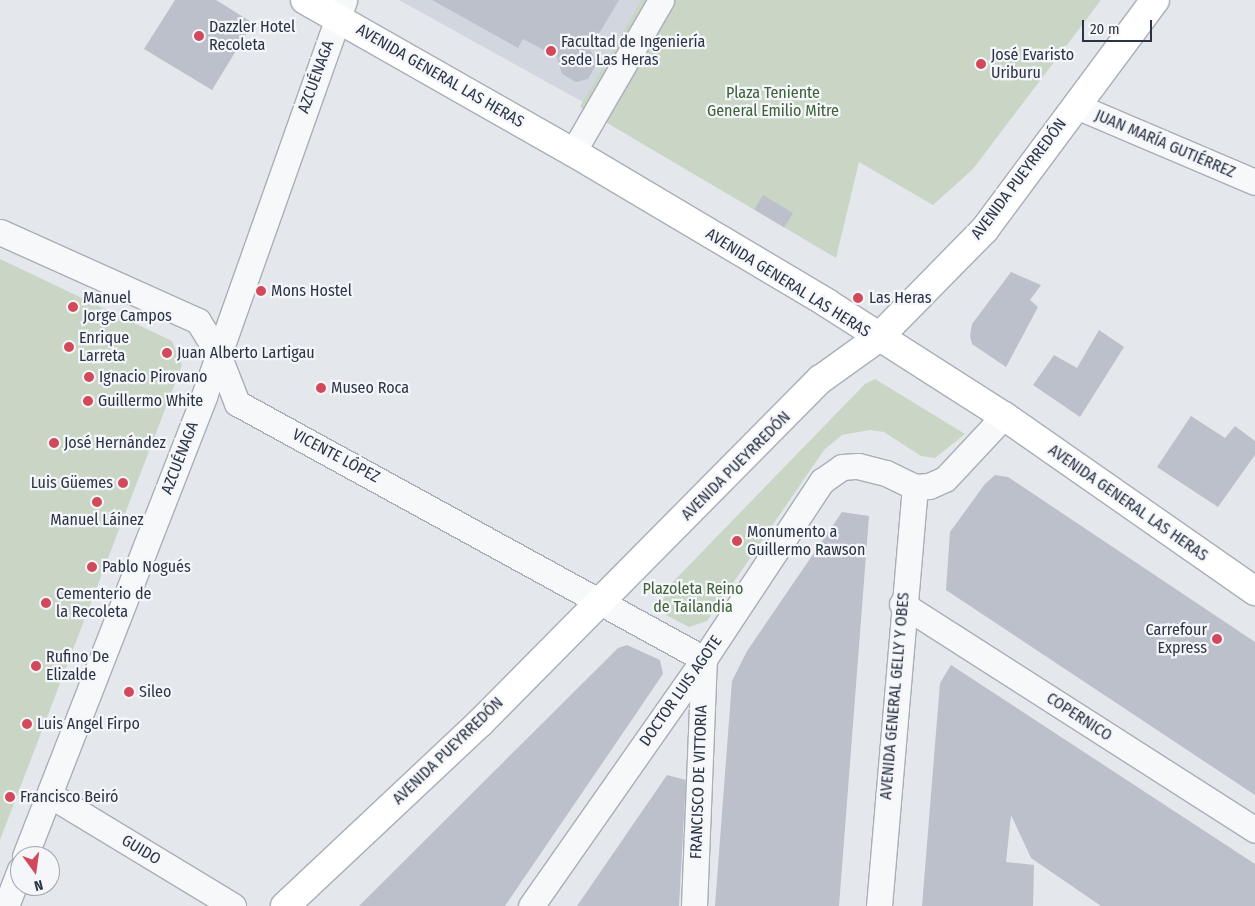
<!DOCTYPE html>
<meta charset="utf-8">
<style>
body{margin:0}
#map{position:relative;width:1255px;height:906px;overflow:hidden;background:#e4e7ec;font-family:"Fira Sans Condensed",sans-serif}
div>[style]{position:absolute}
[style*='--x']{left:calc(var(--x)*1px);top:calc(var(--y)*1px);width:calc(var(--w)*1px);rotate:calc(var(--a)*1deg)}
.built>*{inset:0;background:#d2d6de}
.green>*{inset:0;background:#c9d6c5}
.building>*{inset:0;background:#bbc0ca;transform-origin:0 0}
.roads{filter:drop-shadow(1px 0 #a9aeb7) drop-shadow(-1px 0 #a9aeb7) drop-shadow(0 1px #a9aeb7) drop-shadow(0 -1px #a9aeb7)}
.street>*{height:25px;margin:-12.5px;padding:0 12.5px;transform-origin:12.5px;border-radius:12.5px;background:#f7f8fa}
.secondary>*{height:28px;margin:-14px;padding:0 14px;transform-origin:14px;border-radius:14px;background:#fff}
.dots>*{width:14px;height:14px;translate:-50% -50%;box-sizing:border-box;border:2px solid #f4f6f9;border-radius:50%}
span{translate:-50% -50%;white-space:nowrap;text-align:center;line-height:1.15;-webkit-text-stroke:4.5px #f4f6f9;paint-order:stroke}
.poi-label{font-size:16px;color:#2b3445}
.left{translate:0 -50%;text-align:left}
.right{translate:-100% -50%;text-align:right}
.street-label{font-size:16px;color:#2b3445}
.park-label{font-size:16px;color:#3f6138}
.north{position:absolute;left:10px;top:846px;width:50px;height:50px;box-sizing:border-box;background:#f4f6f9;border:1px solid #a4a8b1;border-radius:50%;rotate:166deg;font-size:14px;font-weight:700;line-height:20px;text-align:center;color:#2b3445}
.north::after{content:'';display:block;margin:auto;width:18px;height:22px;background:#d1495b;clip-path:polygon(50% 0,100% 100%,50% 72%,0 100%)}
.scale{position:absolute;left:1082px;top:20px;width:70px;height:22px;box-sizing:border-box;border:2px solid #2b3445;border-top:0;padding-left:6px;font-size:15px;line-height:18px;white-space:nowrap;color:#2b3445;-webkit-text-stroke:4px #f4f6f9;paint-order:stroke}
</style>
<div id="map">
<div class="built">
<i style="clip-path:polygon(399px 0,641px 0,583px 102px)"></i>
</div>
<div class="green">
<i style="clip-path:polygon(641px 0,1101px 0,973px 169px,933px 205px,859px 162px,836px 258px,580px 107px)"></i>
<i style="clip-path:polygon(0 259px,172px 341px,182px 365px,0 840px)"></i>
<i style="clip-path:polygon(875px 379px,965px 434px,935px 458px,921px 456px,884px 432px,870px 430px,842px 435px,824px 450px,707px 621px,689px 627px,666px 615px,662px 603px,667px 588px,865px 384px)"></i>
</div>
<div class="building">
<i style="clip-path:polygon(175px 0,216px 0,253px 23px,212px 90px,144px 49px)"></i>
<i style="clip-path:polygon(432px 0,619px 0,590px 49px,597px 63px,588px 79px,576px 82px,562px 74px,557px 57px,523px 39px,518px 48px)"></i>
<i style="left:763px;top:195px;width:35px;height:17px;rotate:31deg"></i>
<i style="clip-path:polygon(1011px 272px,1041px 285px,1030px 300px,1038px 307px,1006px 367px,972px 344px,970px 336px,972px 324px)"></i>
<i style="clip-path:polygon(1099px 330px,1124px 347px,1080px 417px,1033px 385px,1054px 355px,1077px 368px)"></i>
<i style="clip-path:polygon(1191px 416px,1225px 438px,1235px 426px,1255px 441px,1255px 455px,1218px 507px,1157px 467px)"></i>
<i style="clip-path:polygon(995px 475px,1008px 477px,1255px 642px,1255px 795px,946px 590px,950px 532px,985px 484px)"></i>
<i style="clip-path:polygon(842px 512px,869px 516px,839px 906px,715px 906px,732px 681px,747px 651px)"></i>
<i style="clip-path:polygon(627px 645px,660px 660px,663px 674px,505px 906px,359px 906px,618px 648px)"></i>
<i style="clip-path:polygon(951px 665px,1255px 864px,1255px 906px,1101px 906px,1031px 858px,1011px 815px,1006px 862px,1034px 865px,1033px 906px,922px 906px,940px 683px)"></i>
<i style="clip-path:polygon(667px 775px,686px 780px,679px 906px,577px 906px)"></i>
</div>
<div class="roads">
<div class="street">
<i style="--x:1076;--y:106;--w:194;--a:23"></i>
<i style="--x:573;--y:152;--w:176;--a:-59.9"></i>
<i style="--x:0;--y:232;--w:217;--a:24.2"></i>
<i style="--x:198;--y:321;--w:36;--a:58"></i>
<i style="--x:217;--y:352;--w:55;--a:68.6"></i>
<i style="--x:237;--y:403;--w:533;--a:28.73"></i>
<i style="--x:902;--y:604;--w:419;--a:32.6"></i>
<i style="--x:50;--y:795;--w:214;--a:31.2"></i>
<i style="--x:25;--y:856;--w:494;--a:-68.7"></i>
<i style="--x:204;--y:396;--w:420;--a:-70.5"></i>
<i style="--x:6;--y:906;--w:39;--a:-69"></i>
<i style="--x:531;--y:906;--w:302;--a:-55"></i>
<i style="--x:704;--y:659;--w:214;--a:-56.5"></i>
<i style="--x:822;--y:481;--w:24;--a:-35"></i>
<i style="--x:842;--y:467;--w:16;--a:-4"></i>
<i style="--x:858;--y:466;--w:29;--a:14"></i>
<i style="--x:886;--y:473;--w:32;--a:26"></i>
<i style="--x:915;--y:487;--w:14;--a:-4"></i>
<i style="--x:929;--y:486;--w:17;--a:-24"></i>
<i style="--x:945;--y:479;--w:86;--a:-46.9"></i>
<i style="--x:694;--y:906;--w:247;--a:-87.7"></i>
<i style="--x:879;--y:906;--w:421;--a:-85.1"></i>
</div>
<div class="secondary">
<i style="--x:305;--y:0;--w:308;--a:29.6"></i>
<i style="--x:573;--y:152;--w:295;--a:30.7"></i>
<i style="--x:827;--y:303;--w:210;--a:32.6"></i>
<i style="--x:1004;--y:416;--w:306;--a:34.9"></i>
<i style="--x:285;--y:906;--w:267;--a:-43.2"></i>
<i style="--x:480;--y:723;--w:484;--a:-45.3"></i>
<i style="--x:821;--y:379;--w:70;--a:-35.7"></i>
<i style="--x:878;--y:338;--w:153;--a:-45.5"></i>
<i style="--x:985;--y:229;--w:285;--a:-53.4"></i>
</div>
</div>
<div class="dots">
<i style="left:199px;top:36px;background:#d1495b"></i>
<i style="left:551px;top:51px;background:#d1495b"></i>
<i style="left:981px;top:64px;background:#d1495b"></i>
<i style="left:261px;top:291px;background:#d1495b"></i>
<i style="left:858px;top:298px;background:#d1495b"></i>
<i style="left:73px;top:307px;background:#d1495b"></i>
<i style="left:69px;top:347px;background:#d1495b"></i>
<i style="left:167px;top:353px;background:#d1495b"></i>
<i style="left:89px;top:377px;background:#d1495b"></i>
<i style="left:321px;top:388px;background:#d1495b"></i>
<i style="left:88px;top:401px;background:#d1495b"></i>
<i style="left:54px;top:443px;background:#d1495b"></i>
<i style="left:123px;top:483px;background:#d1495b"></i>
<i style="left:97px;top:502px;background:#d1495b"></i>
<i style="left:737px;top:541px;background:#d1495b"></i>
<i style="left:92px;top:567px;background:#d1495b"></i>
<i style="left:46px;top:603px;background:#d1495b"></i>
<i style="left:1217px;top:639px;background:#d1495b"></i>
<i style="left:36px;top:666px;background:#d1495b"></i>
<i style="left:129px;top:692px;background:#d1495b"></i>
<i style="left:27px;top:724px;background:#d1495b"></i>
<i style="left:10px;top:797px;background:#d1495b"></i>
</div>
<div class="poi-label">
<span class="left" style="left:209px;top:36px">Dazzler Hotel<br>Recoleta</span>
<span class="left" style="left:561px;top:51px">Facultad de Ingeniería<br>sede Las Heras</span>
<span class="left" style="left:991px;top:64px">José Evaristo<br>Uriburu</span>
<span class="left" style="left:271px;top:291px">Mons Hostel</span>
<span class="left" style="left:83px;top:307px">Manuel<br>Jorge Campos</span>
<span class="left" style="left:869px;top:298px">Las Heras</span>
<span class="left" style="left:79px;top:347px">Enrique<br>Larreta</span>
<span class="left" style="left:177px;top:353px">Juan Alberto Lartigau</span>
<span class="left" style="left:99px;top:377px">Ignacio Pirovano</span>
<span class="left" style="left:331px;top:388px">Museo Roca</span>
<span class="left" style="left:98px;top:401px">Guillermo White</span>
<span class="left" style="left:64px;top:443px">José Hernández</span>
<span class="right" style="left:113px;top:483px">Luis Güemes</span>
<span style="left:97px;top:520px">Manuel Láinez</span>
<span class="left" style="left:747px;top:541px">Monumento a<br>Guillermo Rawson</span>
<span class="left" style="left:102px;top:567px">Pablo Nogués</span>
<span class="left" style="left:56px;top:603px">Cementerio de<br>la Recoleta</span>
<span class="right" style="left:1207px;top:639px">Carrefour<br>Express</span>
<span class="left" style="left:46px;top:666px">Rufino De<br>Elizalde</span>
<span class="left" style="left:139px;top:692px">Sileo</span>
<span class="left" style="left:37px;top:724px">Luis Angel Firpo</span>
<span class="left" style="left:20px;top:797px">Francisco Beiró</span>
</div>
<div class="street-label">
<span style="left:440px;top:76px;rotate:30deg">AVENIDA GENERAL LAS HERAS</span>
<span style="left:316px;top:77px;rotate:-70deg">AZCUÉNAGA</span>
<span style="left:1165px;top:144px;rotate:23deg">JUAN MARÍA GUTIÉRREZ</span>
<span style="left:1019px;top:179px;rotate:-53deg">AVENIDA PUEYRREDÓN</span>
<span style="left:788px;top:283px;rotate:32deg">AVENIDA GENERAL LAS HERAS</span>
<span style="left:336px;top:456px;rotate:28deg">VICENTE LÓPEZ</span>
<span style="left:180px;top:458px;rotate:-69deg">AZCUÉNAGA</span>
<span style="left:736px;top:466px;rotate:-45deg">AVENIDA PUEYRREDÓN</span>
<span style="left:1128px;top:503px;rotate:35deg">AVENIDA GENERAL LAS HERAS</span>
<span style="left:681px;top:691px;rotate:-55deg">DOCTOR LUIS AGOTE</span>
<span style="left:895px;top:696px;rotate:-85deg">AVENIDA GENERAL GELLY Y OBES</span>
<span style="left:1079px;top:717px;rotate:33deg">COPERNICO</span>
<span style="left:448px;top:751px;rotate:-44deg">AVENIDA PUEYRREDÓN</span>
<span style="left:699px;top:782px;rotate:-88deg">FRANCISCO DE VITTORIA</span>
<span style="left:141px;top:850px;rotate:31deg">GUIDO</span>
</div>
<div class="park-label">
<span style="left:773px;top:102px">Plaza Teniente<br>General Emilio Mitre</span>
<span style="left:693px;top:598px">Plazoleta Reino<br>de Tailandia</span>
</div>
<div class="north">N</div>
<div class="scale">20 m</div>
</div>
